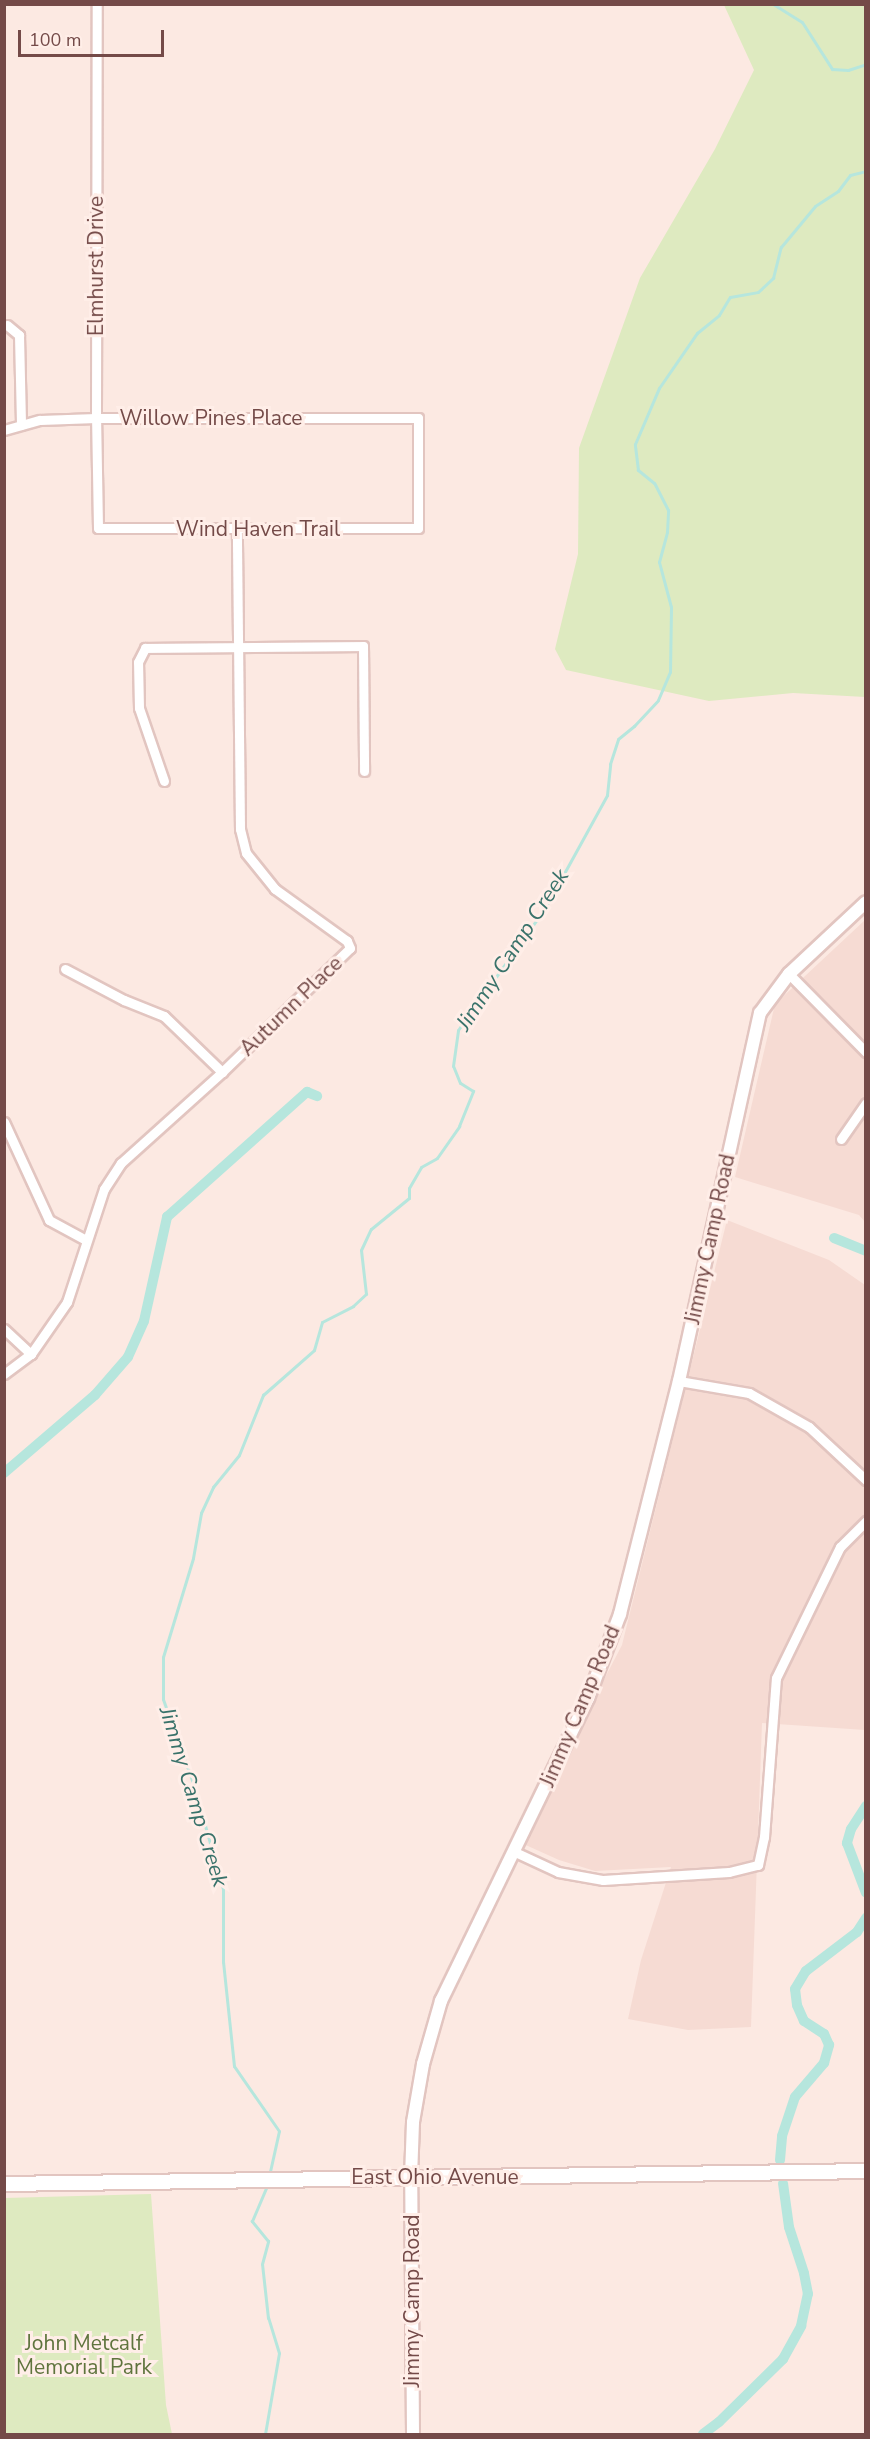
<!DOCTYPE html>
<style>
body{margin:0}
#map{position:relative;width:870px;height:2439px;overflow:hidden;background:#fce9e2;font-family:"Nunito Sans",sans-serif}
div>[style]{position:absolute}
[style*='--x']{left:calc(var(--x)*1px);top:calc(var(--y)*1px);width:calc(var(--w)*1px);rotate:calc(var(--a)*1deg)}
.residential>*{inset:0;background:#f6dbd3}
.green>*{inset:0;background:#deeac0}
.stream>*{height:3px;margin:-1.5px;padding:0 1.5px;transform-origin:1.5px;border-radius:1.5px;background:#b6e6dd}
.canal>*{height:10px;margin:-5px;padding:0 5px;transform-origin:5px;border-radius:5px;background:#b6e6dd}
.roads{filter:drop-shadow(2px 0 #e2c5c0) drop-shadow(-2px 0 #e2c5c0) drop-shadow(0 2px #e2c5c0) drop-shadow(0 -2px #e2c5c0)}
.minor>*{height:9px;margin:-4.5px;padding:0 4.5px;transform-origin:4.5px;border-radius:4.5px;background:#fff}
.tertiary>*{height:12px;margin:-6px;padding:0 6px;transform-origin:6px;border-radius:6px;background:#fff}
.secondary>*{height:14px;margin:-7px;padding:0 7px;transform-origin:7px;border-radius:7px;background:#fff}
span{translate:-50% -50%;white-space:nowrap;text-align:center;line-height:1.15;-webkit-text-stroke:6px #ffeee8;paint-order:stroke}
.street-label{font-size:21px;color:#744a48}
.park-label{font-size:21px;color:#5f743d}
.water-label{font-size:22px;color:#39726a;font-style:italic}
.frame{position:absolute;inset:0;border:6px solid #744a48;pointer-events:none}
.scale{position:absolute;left:18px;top:30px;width:146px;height:27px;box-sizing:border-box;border:3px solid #744a48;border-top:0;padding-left:8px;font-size:18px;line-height:21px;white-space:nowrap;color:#744a48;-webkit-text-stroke:4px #ffeee8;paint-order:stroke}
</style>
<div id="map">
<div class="residential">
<i style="clip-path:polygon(865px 920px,865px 1222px,859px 1215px,735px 1177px,775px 1004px)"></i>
<i style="clip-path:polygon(727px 1220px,829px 1260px,865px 1285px,865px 1730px,762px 1723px,751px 2027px,688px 2030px,628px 2019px,641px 1960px,671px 1867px,595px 1871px,559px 1860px,519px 1842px,622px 1645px)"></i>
</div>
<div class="green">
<i style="clip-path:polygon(724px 5px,865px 5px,865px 697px,793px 693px,709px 701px,566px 670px,555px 649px,578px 554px,579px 448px,640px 278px,715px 149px,754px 70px)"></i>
<i style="clip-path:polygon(151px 2194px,166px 2405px,172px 2434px,5px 2434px,5px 2198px)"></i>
</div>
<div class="stream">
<i style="--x:773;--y:4;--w:34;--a:32"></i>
<i style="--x:802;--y:22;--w:56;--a:57.4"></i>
<i style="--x:832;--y:69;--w:16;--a:4"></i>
<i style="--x:848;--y:70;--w:19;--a:-18"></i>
<i style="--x:269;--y:2176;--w:46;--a:-77.5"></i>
<i style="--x:279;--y:2131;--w:79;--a:-124.7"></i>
<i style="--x:234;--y:2066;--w:105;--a:-96"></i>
<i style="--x:223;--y:1962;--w:73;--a:-90"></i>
<i style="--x:223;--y:1889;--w:110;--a:-105.8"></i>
<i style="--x:193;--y:1783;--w:89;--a:-109.7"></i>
<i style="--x:163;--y:1699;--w:42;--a:-90"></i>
<i style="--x:163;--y:1657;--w:103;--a:-73.1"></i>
<i style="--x:193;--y:1558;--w:46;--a:-79.9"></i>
<i style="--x:201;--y:1513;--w:29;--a:-65"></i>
<i style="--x:213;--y:1487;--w:41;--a:-50.9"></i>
<i style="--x:239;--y:1455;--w:65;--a:-68.2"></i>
<i style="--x:263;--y:1395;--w:68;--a:-41.4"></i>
<i style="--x:314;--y:1350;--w:29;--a:-74"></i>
<i style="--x:322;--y:1322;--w:35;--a:-27"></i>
<i style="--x:353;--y:1306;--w:18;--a:-43"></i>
<i style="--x:366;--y:1294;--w:44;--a:-96.5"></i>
<i style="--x:361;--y:1250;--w:23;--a:-65"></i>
<i style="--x:371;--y:1229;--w:49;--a:-39.2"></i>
<i style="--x:409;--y:1198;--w:10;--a:-90"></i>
<i style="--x:409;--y:1188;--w:24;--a:-60"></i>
<i style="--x:421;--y:1167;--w:18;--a:-29"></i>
<i style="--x:437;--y:1158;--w:39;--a:-55"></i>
<i style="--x:459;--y:1126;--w:38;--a:-68"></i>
<i style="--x:473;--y:1091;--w:15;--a:-148"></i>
<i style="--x:460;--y:1083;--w:18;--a:-112"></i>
<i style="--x:453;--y:1066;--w:36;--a:-82"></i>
<i style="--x:458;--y:1030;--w:150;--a:-54.5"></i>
<i style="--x:545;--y:908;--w:129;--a:-61.2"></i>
<i style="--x:607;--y:795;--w:31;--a:-84"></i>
<i style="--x:610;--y:764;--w:26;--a:-72"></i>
<i style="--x:618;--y:739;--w:21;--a:-39"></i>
<i style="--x:634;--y:726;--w:35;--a:-47"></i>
<i style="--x:658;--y:700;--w:30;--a:-67"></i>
<i style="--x:670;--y:672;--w:65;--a:-89.1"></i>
<i style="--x:671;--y:607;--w:47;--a:-104.9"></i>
<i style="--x:659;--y:562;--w:31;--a:-75"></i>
<i style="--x:667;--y:532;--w:22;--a:-87"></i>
<i style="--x:668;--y:510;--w:30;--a:-117"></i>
<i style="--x:654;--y:483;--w:21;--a:-141"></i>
<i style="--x:638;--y:470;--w:26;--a:-97"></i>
<i style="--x:635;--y:444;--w:61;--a:-66.8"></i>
<i style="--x:659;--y:388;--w:67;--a:-55.4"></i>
<i style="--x:697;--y:333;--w:28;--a:-39"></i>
<i style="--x:719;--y:315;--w:21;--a:-59"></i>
<i style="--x:730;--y:297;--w:28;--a:-10"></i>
<i style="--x:758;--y:292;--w:21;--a:-43"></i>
<i style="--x:773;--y:278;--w:32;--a:-76"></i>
<i style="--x:781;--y:247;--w:53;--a:-50.3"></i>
<i style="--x:815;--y:206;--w:27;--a:-33"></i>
<i style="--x:838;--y:191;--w:20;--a:-53"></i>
<i style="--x:850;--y:175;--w:16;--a:-14"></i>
<i style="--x:265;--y:2434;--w:82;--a:-80.2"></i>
<i style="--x:279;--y:2353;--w:37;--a:-107"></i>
<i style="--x:268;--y:2318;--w:54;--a:-96.3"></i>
<i style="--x:262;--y:2264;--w:24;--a:-75"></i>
<i style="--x:268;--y:2241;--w:26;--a:-129"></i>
<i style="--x:252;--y:2221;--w:39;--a:-67"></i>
</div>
<div class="canal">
<i style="--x:834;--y:1238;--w:35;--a:22"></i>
<i style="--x:4;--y:1473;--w:120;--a:-40.6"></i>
<i style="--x:95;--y:1395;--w:50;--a:-49"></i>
<i style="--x:128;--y:1357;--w:39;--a:-66"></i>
<i style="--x:144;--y:1321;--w:107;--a:-77.5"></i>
<i style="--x:167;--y:1217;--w:188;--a:-41.8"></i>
<i style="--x:307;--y:1092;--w:11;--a:22"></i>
<i style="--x:866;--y:1806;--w:27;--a:123"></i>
<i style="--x:851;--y:1829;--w:15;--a:106"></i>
<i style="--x:847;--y:1843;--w:53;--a:69.2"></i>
<i style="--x:780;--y:2160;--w:24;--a:-85"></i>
<i style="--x:782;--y:2136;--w:41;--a:-71.6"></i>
<i style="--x:795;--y:2097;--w:45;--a:-49.5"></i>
<i style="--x:824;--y:2063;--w:19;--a:-74"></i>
<i style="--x:829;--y:2045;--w:12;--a:-114"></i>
<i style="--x:824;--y:2034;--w:24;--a:-147"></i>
<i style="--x:804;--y:2021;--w:17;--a:-114"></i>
<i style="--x:797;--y:2005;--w:16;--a:-97"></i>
<i style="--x:795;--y:1989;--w:21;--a:-59"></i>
<i style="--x:806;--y:1971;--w:64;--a:-37.4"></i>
<i style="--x:857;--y:1932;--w:17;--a:-57"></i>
<i style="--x:703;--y:2434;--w:20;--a:-37"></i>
<i style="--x:719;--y:2422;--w:90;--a:-44.5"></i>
<i style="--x:783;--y:2359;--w:38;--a:-61"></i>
<i style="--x:801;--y:2326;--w:33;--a:-78"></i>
<i style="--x:808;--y:2294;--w:21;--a:-101"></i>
<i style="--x:804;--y:2273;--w:48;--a:-108.1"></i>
<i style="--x:789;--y:2227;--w:44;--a:-97.8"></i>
</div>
<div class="roads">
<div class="minor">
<i style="--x:7;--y:325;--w:16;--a:40"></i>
<i style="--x:19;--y:335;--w:90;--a:88.7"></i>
<i style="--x:4;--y:430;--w:37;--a:-16"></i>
<i style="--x:40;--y:420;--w:56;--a:-2"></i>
<i style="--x:96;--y:418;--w:322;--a:0"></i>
<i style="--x:418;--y:418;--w:110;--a:90"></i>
<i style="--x:418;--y:528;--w:320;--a:180"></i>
<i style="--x:98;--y:528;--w:110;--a:-91"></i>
<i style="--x:96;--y:418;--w:414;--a:-89.9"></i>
<i style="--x:164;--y:781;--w:77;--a:-108.9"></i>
<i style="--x:139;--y:708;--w:46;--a:-91.2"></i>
<i style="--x:138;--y:662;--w:16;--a:-63"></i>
<i style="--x:145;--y:648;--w:218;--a:-0.5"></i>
<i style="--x:363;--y:646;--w:125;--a:89.5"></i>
<i style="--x:65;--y:969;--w:67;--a:27.7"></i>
<i style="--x:124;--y:1000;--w:43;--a:21.8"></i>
<i style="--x:164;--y:1016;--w:81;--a:44"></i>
<i style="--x:789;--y:974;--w:110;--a:45.4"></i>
<i style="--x:4;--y:1122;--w:108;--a:65.3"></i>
<i style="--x:49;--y:1220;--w:42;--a:28.4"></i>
<i style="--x:841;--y:1139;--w:44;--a:-55.2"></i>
<i style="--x:4;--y:1329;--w:37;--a:43"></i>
<i style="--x:4;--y:1374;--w:34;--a:-37"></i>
<i style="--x:31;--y:1354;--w:63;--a:-55.3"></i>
<i style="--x:67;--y:1302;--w:119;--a:-71.9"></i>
<i style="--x:104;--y:1189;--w:31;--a:-57"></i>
<i style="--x:121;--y:1163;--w:136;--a:-42"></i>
<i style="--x:222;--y:1072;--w:178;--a:-44.1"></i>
<i style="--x:350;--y:948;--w:8;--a:-113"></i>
<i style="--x:347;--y:941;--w:89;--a:-144.2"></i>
<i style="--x:275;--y:889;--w:46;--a:-128.9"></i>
<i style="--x:246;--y:853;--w:25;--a:-104"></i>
<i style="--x:240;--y:829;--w:300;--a:-90.6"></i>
<i style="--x:679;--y:1381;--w:71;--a:9.7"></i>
<i style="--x:749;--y:1393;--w:69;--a:29.5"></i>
<i style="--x:809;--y:1427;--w:78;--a:42.9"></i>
<i style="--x:515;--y:1852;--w:47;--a:24.9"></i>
<i style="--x:558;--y:1872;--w:46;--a:10.1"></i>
<i style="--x:603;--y:1880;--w:126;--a:-3.6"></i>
<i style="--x:729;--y:1872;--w:30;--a:-14"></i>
<i style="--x:758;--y:1865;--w:29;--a:-78"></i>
<i style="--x:764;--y:1837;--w:159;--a:-85.7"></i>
<i style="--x:776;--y:1678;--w:146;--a:-64"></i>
<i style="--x:840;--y:1547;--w:37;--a:-45"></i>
</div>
<div class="tertiary">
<i style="--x:413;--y:2434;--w:257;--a:-90.4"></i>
<i style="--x:411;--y:2177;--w:55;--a:-87.9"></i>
<i style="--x:413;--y:2122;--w:59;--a:-80.2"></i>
<i style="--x:423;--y:2064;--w:66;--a:-74.1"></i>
<i style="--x:441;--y:2001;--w:337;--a:-64.1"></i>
<i style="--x:588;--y:1698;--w:90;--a:-69.1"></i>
<i style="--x:620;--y:1614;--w:240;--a:-75.8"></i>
<i style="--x:679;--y:1381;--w:377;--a:-77.6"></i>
<i style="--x:760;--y:1013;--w:49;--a:-53.4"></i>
<i style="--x:789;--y:974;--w:105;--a:-43.1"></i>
</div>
<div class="secondary">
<i style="--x:4;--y:2184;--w:862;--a:-0.86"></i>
</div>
</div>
<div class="street-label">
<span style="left:96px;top:266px;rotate:-90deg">Elmhurst Drive</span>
<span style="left:211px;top:418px">Willow Pines Place</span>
<span style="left:258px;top:529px">Wind Haven Trail</span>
<span style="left:291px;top:1006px;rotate:-44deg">Autumn Place</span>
<span style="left:710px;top:1239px;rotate:-78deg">Jimmy Camp Road</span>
<span style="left:580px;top:1706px;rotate:-67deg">Jimmy Camp Road</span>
<span style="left:435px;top:2177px">East Ohio Avenue</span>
<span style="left:412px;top:2301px;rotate:-90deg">Jimmy Camp Road</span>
</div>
<div class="park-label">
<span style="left:84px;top:2355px">John Metcalf<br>Memorial Park</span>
</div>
<div class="water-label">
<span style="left:513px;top:950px;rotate:-57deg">Jimmy Camp Creek</span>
<span style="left:193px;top:1797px;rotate:73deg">Jimmy Camp Creek</span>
</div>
<div class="frame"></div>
<div class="scale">100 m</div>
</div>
